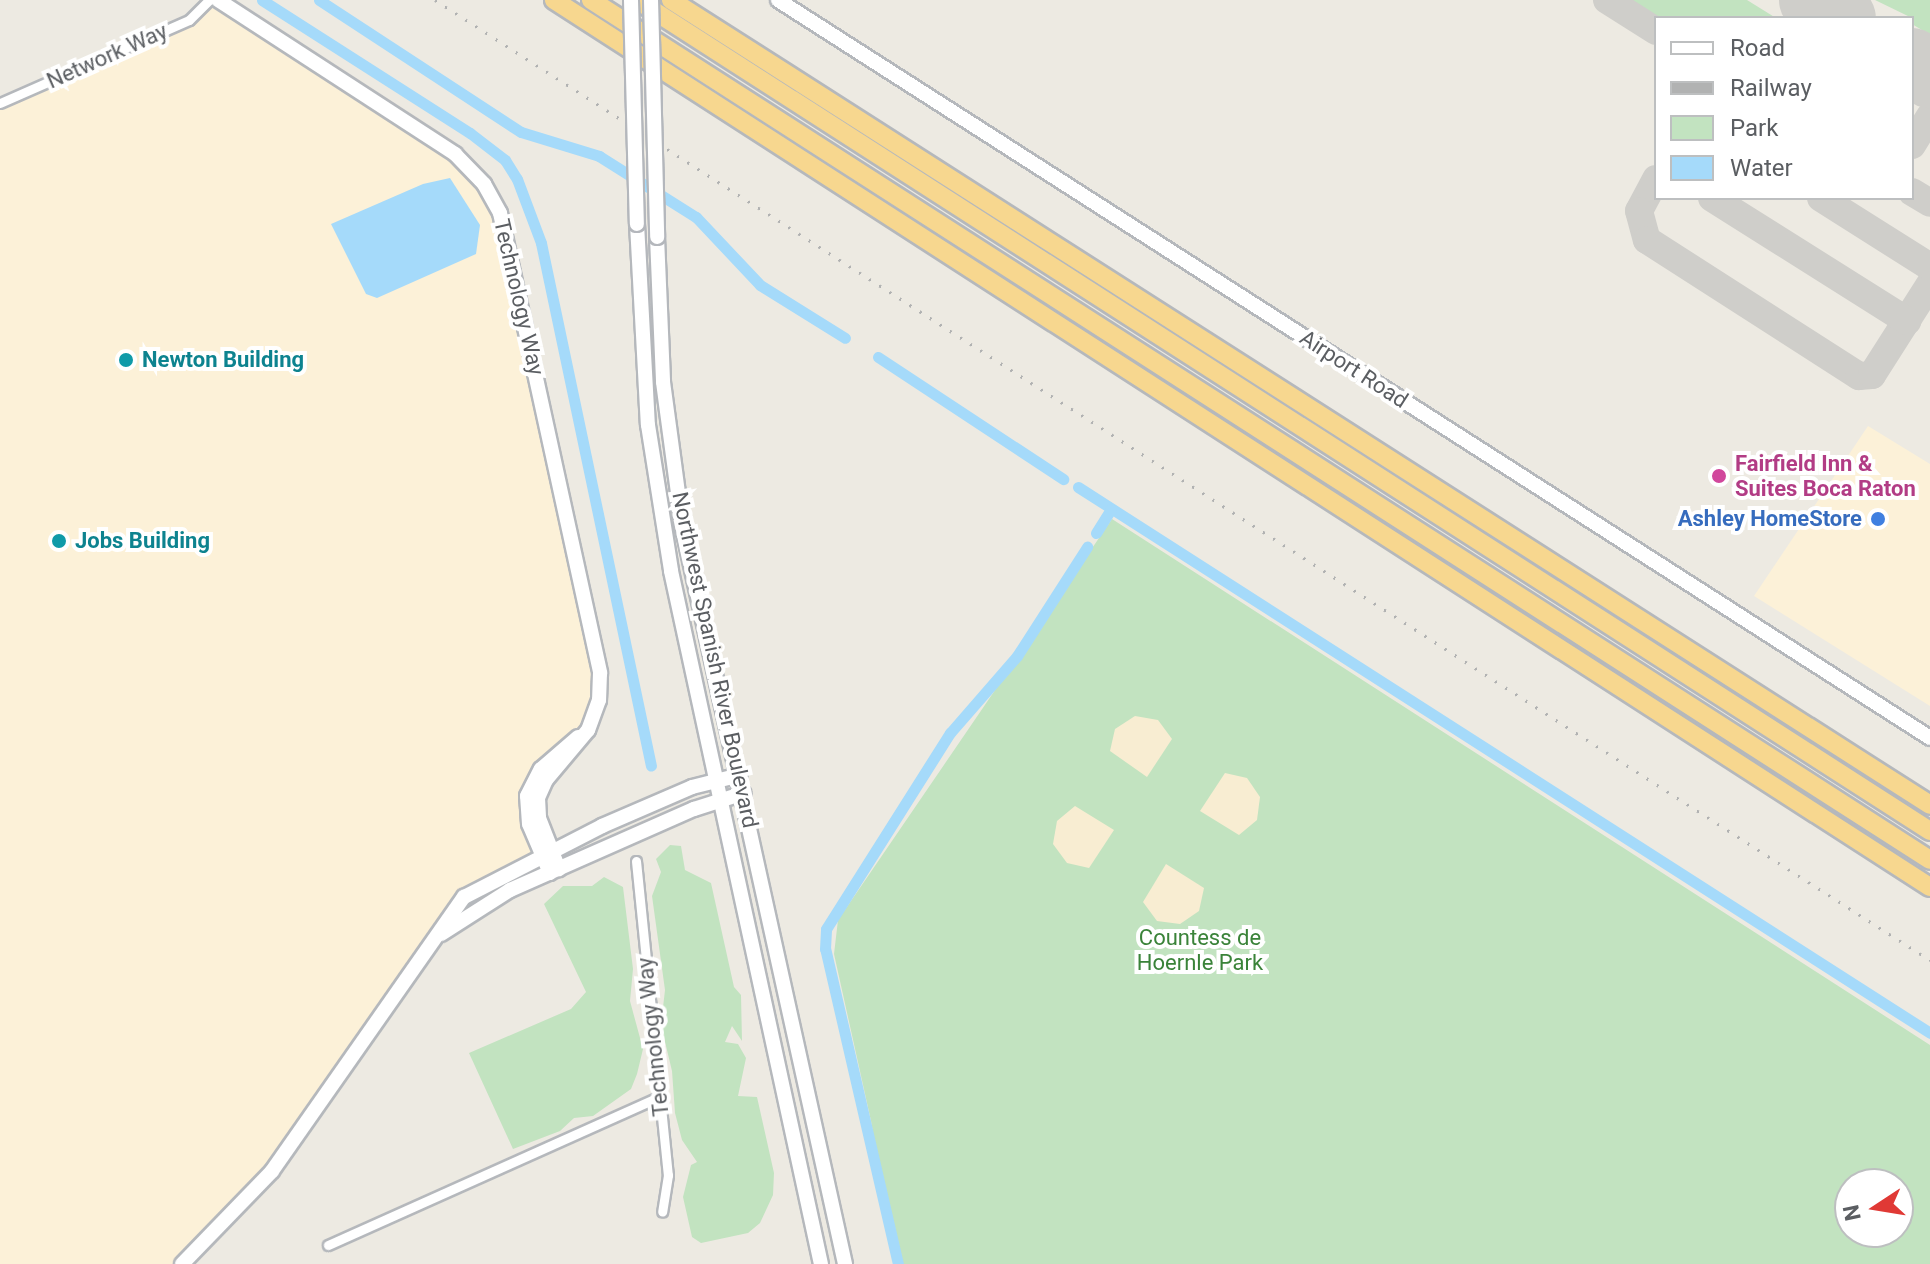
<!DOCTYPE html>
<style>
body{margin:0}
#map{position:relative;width:1930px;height:1264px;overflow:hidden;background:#edeae2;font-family:Roboto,sans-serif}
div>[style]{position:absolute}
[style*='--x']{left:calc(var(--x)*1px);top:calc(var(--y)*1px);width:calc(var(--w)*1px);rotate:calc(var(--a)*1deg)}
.commercial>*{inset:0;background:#fcf1d8}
.green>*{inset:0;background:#c2e3c0}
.sand>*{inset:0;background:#f8edd2}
.water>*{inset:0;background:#a5dafa}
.canal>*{height:11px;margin:-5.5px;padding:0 5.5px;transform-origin:5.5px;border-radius:5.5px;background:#a5dafa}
.taxiway>*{height:28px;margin:-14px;padding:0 14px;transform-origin:14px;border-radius:14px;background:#cfceca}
.runway>*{height:68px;margin:-34px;padding:0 34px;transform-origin:34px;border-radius:34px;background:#cfceca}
.roads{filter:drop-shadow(2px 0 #b5b8bc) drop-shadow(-2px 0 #b5b8bc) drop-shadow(0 2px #b5b8bc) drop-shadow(0 -2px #b5b8bc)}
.street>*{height:9px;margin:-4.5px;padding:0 4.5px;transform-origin:4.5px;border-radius:4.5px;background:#fff}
.secondary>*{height:14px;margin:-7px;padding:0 7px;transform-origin:7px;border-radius:7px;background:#fff}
.highway>*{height:18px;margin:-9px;padding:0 9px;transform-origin:9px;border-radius:9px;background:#f7d78f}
.rail>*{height:3px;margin-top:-1.5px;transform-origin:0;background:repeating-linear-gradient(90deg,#b1b2b2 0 2px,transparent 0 12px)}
.bridges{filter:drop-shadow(2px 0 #b4b7bc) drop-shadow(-2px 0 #b4b7bc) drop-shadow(0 2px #b4b7bc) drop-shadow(0 -2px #b4b7bc)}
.secondary-bridge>*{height:14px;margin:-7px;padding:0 7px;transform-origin:7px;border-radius:7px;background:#fff}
.dots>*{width:22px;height:22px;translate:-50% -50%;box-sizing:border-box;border:4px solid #fff;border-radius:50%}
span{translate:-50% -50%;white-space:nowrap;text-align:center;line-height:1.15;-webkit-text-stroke:8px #fff;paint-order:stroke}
.street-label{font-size:22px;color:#5b5e62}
.culture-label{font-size:22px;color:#0d838f;font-weight:700}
.left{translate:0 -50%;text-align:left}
.hotel-label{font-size:22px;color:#b23c85;font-weight:700}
.shop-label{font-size:22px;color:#366cbe;font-weight:700}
.right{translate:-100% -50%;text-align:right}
.park-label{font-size:22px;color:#3a8339}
.legend{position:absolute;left:1654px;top:16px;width:260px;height:184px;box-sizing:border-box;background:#fff;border:2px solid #bdbfc0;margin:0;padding:10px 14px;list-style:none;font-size:24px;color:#5b5e62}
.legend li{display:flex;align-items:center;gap:16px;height:40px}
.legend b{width:40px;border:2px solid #bdbfc0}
.north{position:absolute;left:1834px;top:1168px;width:80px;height:80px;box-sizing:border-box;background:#fff;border:2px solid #bdbfc0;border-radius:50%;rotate:258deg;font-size:22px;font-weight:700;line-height:32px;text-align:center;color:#5b5e62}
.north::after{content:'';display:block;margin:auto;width:28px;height:36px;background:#e03935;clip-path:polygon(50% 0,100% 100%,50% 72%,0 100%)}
</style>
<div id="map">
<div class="commercial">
<i style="clip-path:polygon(209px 0,455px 154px,490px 193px,599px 663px,588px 730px,541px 769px,541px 854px,470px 892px,272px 1171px,182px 1264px,0 1264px,0 103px,189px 20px)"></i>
<i style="clip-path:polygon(1868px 426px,1930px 464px,1930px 706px,1754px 596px)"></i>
</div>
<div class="green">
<i style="clip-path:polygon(1623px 0,1747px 0,1776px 18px,1656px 22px)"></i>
<i style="clip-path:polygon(1875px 0,1930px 0,1930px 35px,1912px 24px,1912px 18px)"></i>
<i style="clip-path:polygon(evenodd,1112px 519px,1930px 1045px,1930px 1264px,895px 1264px,871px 1121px,834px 954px,838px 920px,1112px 519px,1850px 1184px,1898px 1184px,1898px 1232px,1850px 1232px,1850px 1184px)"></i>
<i style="clip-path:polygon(670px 845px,681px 846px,685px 870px,711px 883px,734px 987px,741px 995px,742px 1041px,732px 1026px,725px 1042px,738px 1044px,746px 1058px,738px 1096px,757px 1097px,774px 1173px,773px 1195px,760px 1223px,748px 1233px,701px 1243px,692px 1237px,683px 1197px,691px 1165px,697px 1162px,682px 1140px,675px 1113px,672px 1071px,661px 1025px,665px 990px,652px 896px,661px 872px,656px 859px)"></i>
<i style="clip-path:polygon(604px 877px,623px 887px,633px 969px,630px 1001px,643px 1049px,637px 1074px,631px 1089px,593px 1116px,574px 1118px,560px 1131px,513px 1149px,469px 1053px,571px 1009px,586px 992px,544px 904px,563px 886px,592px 886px)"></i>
</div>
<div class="sand">
<i style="clip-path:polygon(1135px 716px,1158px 720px,1172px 739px,1147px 777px,1110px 751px,1115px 729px)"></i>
<i style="clip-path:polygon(1225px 773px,1247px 778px,1260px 797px,1257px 820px,1239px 835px,1200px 811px)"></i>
<i style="clip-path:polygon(1075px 806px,1114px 830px,1089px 868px,1067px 863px,1053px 844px,1057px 821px)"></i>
<i style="clip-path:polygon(1166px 864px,1204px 888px,1199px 911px,1180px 924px,1157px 921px,1143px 902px)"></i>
</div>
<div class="water">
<i style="clip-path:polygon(450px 178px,480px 225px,476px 254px,377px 298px,366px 294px,331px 224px,423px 184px)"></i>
</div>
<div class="canal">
<i style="--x:262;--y:0;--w:247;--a:32.6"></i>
<i style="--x:470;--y:133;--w:44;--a:37.6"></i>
<i style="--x:505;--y:160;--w:22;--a:58"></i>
<i style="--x:517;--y:179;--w:68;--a:69.4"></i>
<i style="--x:541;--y:243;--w:534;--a:78.12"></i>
<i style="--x:319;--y:0;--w:241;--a:33.2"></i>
<i style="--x:521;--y:132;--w:82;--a:17.1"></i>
<i style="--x:599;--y:156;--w:115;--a:32.2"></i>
<i style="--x:696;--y:217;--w:93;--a:46.7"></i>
<i style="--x:760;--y:285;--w:100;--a:31.9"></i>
<i style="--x:878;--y:357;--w:222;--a:33.4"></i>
<i style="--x:1078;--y:487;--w:1012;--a:32.65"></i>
<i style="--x:1096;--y:533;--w:28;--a:-58"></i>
<i style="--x:898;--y:1264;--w:323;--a:-103"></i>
<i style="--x:825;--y:949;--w:20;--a:-87"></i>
<i style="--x:826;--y:929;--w:232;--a:-57.7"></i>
<i style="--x:950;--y:733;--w:102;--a:-49"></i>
<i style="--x:1017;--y:656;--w:130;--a:-57.3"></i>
</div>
<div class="taxiway">
<i style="--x:1607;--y:0;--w:58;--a:32.3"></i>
<i style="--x:1912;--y:145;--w:34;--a:-58"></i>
<i style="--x:1656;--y:179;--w:36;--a:118"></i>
<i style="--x:1639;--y:211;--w:30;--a:75"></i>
<i style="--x:1647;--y:240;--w:252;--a:32.7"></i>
<i style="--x:1859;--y:376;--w:13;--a:-4"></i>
<i style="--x:1872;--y:375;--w:108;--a:-57.5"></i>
<i style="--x:1912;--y:192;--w:21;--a:31"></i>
<i style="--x:1712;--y:198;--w:231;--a:32.2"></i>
<i style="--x:1821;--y:198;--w:129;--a:32.3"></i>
</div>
<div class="runway">
<i style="--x:1813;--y:0;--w:34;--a:32"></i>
<i style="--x:1912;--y:62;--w:22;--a:34"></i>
</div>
<div class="roads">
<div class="street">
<i style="--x:0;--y:103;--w:206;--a:-23.7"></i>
<i style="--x:189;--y:20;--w:28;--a:-45"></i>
<i style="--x:636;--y:861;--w:316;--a:84.2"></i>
<i style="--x:668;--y:1175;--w:37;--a:99"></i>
<i style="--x:328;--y:1245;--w:363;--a:-24.1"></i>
</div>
<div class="secondary">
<i style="--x:218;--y:0;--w:283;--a:33"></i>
<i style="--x:455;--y:154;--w:42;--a:46"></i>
<i style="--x:484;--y:184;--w:33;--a:61"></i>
<i style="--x:500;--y:213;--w:471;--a:77.7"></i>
<i style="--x:600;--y:673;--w:27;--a:92"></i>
<i style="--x:599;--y:700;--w:32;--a:110"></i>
<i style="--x:588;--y:730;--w:65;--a:130"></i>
<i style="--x:546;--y:780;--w:20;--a:114"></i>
<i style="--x:538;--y:798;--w:20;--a:87"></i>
<i style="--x:539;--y:818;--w:55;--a:68.6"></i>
<i style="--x:778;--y:0;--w:1368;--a:32.64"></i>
<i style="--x:637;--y:224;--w:201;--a:86.9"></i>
<i style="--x:648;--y:425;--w:148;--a:81"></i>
<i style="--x:671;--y:571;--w:709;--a:77.79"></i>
<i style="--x:657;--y:237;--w:145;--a:87.6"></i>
<i style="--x:663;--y:382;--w:148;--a:82.3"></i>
<i style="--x:683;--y:529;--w:753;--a:77.57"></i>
<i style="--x:550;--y:873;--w:53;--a:-113.2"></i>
<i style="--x:529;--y:824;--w:28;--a:-94"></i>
<i style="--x:527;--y:796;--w:30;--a:-63"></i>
<i style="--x:541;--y:769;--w:49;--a:-40.9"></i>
<i style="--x:441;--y:934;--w:82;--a:-32.5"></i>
<i style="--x:510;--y:890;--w:201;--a:-23.8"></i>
<i style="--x:694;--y:809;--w:52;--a:-17.7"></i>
<i style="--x:182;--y:1264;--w:129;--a:-45.9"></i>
<i style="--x:272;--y:1171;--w:335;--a:-55"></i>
<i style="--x:464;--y:897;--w:155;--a:-27.2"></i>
<i style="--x:602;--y:826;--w:98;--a:-23.4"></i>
<i style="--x:692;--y:787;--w:49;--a:-14"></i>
</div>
<div class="highway">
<i style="--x:554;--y:0;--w:1637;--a:32.81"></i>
<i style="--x:591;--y:0;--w:1591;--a:32.71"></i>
<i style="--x:637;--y:0;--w:1537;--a:32.73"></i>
<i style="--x:671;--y:0;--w:1494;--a:32.59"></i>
</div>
</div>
<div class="rail">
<i style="--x:435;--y:0;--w:1777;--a:32.71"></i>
</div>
<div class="bridges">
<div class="secondary-bridge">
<i style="--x:631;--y:0;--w:224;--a:88.5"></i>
<i style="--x:651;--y:0;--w:237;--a:88.5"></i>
</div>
</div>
<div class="dots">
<i style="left:126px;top:360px;background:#0f9aa8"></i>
<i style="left:1719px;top:476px;background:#d1479c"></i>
<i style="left:1878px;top:519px;background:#3f7fe0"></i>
<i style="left:59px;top:541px;background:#0f9aa8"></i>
</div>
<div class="street-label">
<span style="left:107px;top:56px;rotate:-24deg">Network Way</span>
<span style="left:519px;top:297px;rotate:77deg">Technology Way</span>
<span style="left:1354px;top:369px;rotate:33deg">Airport Road</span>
<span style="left:715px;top:660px;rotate:78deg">Northwest Spanish River Boulevard</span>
<span style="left:653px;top:1037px;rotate:-96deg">Technology Way</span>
</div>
<div class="culture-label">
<span class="left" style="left:142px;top:360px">Newton Building</span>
<span class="left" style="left:75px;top:541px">Jobs Building</span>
</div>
<div class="hotel-label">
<span class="left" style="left:1735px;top:476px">Fairfield Inn &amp;<br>Suites Boca Raton</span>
</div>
<div class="shop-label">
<span class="right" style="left:1862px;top:519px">Ashley HomeStore</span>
</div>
<div class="park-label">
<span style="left:1200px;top:950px">Countess de<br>Hoernle Park</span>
</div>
<ul class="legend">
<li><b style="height:10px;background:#fff"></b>Road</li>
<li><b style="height:10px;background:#b1b2b2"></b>Railway</li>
<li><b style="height:22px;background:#c2e3c0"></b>Park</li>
<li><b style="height:22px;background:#a5dafa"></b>Water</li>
</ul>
<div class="north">N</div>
</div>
